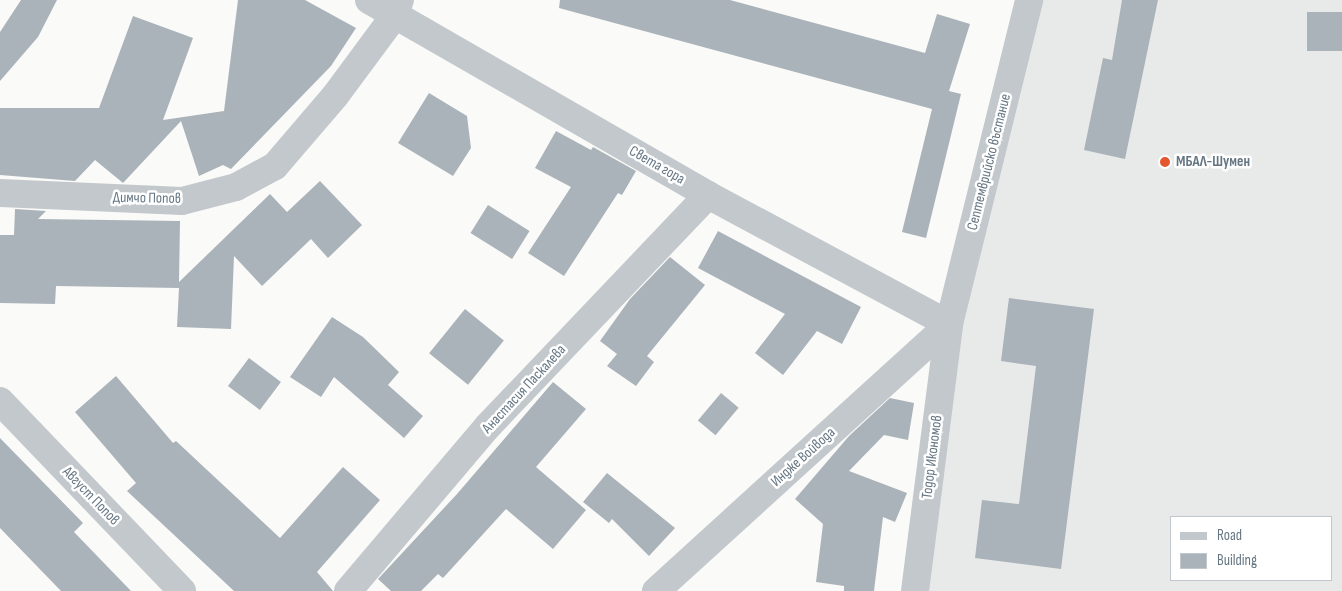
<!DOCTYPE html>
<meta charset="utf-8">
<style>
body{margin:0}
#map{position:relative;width:1342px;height:591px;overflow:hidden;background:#fafaf8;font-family:"Sofia Sans Condensed",sans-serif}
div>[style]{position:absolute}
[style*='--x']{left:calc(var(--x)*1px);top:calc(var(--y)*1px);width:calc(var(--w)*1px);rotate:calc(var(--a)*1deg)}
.built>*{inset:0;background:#e8e9e9}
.building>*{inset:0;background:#aab3b9;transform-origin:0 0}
.street>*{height:28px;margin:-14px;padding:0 14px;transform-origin:14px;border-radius:14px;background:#c3c8cc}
.dots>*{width:14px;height:14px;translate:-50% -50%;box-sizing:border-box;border:2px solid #fff;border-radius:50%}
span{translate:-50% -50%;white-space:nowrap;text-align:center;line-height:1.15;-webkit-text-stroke:5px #fff;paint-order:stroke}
.street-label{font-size:15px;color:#657683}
.poi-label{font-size:15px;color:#657683;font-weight:700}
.left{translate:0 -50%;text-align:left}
.legend{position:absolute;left:1170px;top:516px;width:162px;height:65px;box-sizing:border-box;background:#fff;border:1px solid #c1c8cd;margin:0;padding:6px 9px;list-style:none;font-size:15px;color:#657683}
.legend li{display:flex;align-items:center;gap:10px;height:25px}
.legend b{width:25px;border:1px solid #c1c8cd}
</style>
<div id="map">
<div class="built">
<i style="clip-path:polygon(evenodd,1029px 0,1342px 0,1342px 591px,915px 591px,949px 324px,1029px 0,1171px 517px,1331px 517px,1331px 580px,1171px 580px,1171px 517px)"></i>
</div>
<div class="building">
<i style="clip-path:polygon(21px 0,57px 0,38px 37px,0 81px,0 32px)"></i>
<i style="clip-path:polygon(238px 0,305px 0,356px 28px,331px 66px,231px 169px,223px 165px,199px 176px,181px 121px,123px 183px,95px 160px,75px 181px,0 175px,0 108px,99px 108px,133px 16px,193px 38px,163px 120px,224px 111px)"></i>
<i style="clip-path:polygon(560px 0,730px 0,925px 53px,937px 14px,970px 24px,949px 91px,961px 94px,926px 238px,902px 232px,932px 109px,559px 8px)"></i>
<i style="clip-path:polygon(1122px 0,1158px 0,1125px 159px,1084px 150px,1103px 58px,1112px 60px)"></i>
<i style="left:1342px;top:12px;width:39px;height:35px;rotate:90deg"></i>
<i style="clip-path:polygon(429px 93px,467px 116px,471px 148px,453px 176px,398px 143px)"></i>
<i style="clip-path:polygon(556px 131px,591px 150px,593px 147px,636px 171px,622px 195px,618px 193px,564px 276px,528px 253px,571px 187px,535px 168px)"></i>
<i style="clip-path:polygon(320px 181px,362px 225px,328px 258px,311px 239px,262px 286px,234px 256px,231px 329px,177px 327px,179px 288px,56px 286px,55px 304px,0 303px,0 235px,14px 235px,15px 209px,46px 211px,38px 219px,180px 221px,179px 282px,270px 194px,287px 212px)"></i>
<i style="left:488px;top:205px;width:49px;height:33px;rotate:32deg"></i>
<i style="clip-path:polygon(718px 231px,861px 307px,842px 344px,817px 331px,783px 375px,755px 353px,785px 314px,698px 268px)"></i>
<i style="clip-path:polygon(670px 257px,705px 285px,647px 356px,654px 362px,636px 386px,607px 366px,617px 354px,600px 341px,630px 299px)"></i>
<i style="clip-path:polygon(1009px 298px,1094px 309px,1061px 569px,975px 558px,982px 500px,1019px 504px,1036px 366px,1001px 361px)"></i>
<i style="left:465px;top:309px;width:50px;height:57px;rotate:39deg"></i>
<i style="clip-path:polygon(332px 317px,363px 337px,399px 372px,388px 385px,423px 416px,404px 438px,334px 377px,321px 397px,290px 377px)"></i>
<i style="left:249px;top:358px;width:40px;height:35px;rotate:37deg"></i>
<i style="clip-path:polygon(116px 376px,173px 443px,176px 441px,280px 538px,343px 467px,380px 500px,317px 572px,333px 591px,234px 591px,127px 491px,136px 483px,75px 412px)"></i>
<i style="clip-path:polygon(553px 382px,586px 409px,536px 467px,586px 510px,553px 549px,506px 509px,443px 578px,438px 574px,421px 591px,391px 591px,378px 579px,457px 494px)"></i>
<i style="left:721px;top:393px;width:23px;height:36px;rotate:40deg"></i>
<i style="clip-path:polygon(890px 398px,914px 403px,908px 440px,884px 435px,849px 471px,907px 493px,895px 522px,883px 517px,874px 591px,844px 591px,844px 586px,816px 582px,823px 524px,795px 499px,849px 436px)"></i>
<i style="clip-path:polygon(0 438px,83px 523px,74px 532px,131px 591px,61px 591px,0 528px)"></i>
<i style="clip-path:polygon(607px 473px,675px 528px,649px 556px,612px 519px,609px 523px,583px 502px)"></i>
</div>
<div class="street">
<i style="--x:369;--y:0;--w:391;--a:29.9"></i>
<i style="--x:708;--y:195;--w:273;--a:28.2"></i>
<i style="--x:0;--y:193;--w:182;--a:2.5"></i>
<i style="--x:182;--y:201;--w:56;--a:-14.5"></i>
<i style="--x:236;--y:187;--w:44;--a:-28.3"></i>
<i style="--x:275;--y:166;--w:92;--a:-49.4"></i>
<i style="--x:335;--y:96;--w:101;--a:-53.5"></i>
<i style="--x:395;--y:15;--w:16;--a:-72"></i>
<i style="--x:0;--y:401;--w:263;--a:46.2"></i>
<i style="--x:348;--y:591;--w:216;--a:-49.7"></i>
<i style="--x:488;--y:426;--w:319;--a:-46.4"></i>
<i style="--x:656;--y:591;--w:396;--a:-42.3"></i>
<i style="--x:915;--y:591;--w:269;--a:-82.7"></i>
<i style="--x:949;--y:324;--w:334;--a:-76.1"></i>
</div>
<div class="dots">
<i style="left:1165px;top:162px;background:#e4572e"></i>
</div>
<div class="street-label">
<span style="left:989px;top:162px;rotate:-76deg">Септемврийско въстание</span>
<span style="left:657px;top:165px;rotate:30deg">Света гора</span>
<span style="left:147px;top:198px;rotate:1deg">Димчо Попов</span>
<span style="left:524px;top:389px;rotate:-47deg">Анастасия Паскалева</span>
<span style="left:803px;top:457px;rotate:-42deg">Индже Войвода</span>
<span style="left:932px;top:457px;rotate:-83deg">Тодор Икономов</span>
<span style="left:91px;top:496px;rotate:46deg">Август Попов</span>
</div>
<div class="poi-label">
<span class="left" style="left:1176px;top:162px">МБАЛ-Шумен</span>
</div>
<ul class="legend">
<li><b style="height:6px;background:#c3c8cc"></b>Road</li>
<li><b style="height:14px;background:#aab3b9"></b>Building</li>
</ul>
</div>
